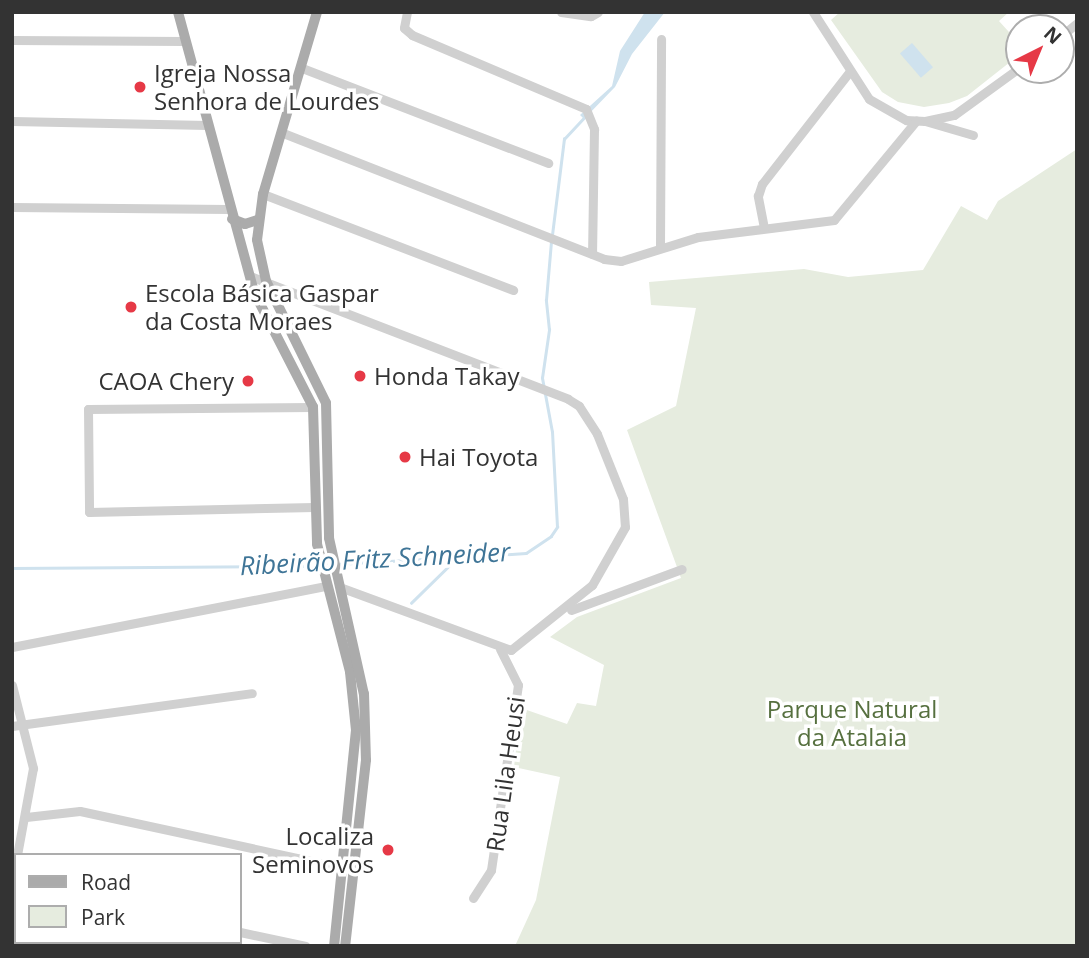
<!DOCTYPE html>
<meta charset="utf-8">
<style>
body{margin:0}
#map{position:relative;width:1089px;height:958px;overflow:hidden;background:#fff;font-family:"Open Sans",sans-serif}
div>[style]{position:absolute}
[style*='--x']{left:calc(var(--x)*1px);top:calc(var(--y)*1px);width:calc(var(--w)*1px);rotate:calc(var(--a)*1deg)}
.green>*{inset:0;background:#e6ecdf}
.water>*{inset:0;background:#cfe2ee;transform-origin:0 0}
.stream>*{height:2.5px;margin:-1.25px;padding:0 1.25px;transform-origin:1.25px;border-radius:1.25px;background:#cfe2ee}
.minor>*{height:9px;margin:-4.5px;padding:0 4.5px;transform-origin:4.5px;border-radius:4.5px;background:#d0d0d0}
.major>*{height:10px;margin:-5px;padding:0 5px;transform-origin:5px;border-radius:5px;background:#ababab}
.dots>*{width:19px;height:19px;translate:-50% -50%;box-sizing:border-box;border:4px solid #fff;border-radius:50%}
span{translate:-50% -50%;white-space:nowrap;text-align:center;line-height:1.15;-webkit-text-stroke:7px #fff;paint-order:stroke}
.poi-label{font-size:24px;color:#333}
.left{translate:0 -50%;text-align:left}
.right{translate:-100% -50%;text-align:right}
.park-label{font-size:24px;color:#56703f}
.street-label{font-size:24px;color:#333}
.water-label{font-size:26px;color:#3f7597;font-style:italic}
.frame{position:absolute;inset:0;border:14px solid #333;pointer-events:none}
.legend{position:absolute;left:14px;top:853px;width:228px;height:91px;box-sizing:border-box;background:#fff;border:2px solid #adadad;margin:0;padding:9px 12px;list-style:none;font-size:21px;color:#333}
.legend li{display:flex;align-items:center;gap:14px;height:35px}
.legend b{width:35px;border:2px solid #adadad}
.north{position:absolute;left:1005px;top:14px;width:70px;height:70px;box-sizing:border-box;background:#fff;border:2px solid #adadad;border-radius:50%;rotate:43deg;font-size:19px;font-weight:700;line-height:28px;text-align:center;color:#333}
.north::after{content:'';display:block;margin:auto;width:24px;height:32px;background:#e63946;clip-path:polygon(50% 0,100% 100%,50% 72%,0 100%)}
</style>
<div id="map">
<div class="green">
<i style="clip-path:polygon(840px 12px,1009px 12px,999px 21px,1019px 43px,1019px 55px,967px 96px,949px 103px,924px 107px,898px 102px,882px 92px,831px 20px)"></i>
<i style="clip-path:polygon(1077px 149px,1077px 946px,515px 946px,536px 900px,560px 777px,514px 767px,521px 708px,567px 724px,577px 703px,596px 706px,604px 665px,550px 637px,577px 617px,681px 578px,627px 430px,676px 406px,696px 308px,651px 305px,649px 282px,804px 269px,848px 277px,923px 270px,961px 206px,987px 220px,998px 201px)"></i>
</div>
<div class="water">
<i style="clip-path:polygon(645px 12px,665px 12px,632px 54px,615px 87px,584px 119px,580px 115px,612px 86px,620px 51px)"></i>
<i style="left:912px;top:43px;width:32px;height:16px;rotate:49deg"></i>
</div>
<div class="stream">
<i style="--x:552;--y:235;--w:97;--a:-82.9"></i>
<i style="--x:564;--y:139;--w:33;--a:-47"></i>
<i style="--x:337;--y:564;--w:189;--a:-3.3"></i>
<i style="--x:526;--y:553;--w:30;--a:-34"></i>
<i style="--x:551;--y:536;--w:11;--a:-56"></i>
<i style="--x:557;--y:527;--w:95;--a:-93"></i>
<i style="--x:552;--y:432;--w:55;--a:-100.5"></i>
<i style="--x:542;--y:378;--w:49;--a:-81.7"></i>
<i style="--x:549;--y:330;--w:30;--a:-96"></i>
<i style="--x:546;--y:300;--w:58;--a:-85.1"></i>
<i style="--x:12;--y:568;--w:308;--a:-0.4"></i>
<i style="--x:411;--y:603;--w:69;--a:-44.4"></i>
</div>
<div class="minor">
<i style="--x:407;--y:12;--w:16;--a:101"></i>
<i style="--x:404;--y:28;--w:11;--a:41"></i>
<i style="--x:412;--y:35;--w:189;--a:23"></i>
<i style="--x:586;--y:109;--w:22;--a:68"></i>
<i style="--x:594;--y:129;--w:125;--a:90.9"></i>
<i style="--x:561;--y:12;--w:30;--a:8"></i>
<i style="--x:591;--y:16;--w:8;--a:-30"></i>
<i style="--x:813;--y:12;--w:103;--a:57.2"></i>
<i style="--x:869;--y:99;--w:43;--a:29.6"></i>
<i style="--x:906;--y:120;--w:19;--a:3"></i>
<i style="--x:925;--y:121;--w:30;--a:-12"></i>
<i style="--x:954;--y:115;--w:80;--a:-35.9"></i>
<i style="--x:1061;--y:36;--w:21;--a:-39"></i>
<i style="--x:12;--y:40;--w:173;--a:0.3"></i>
<i style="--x:302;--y:68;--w:264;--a:21.1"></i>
<i style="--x:12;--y:121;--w:195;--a:1.2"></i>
<i style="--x:925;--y:121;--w:50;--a:16.3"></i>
<i style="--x:283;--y:133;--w:345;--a:21.4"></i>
<i style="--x:604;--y:259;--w:17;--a:7"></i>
<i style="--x:621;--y:261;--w:81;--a:-17.3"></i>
<i style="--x:698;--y:237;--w:137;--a:-7.1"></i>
<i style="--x:834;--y:220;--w:129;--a:-50.4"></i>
<i style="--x:263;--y:194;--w:268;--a:21"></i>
<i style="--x:12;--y:207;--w:217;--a:0.5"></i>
<i style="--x:764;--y:228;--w:33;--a:-101"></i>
<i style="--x:758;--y:196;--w:13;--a:-72"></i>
<i style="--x:762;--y:184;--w:143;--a:-52.1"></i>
<i style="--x:660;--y:247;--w:208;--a:-89.7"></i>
<i style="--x:250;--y:276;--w:341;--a:21.1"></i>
<i style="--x:568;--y:399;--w:13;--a:32"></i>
<i style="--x:579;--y:406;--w:33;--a:57"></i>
<i style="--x:597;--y:434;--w:70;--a:68.2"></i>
<i style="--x:623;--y:499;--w:28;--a:86"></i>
<i style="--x:625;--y:527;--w:67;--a:119.6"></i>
<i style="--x:592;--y:585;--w:104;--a:141.3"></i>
<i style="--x:511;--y:650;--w:182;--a:-159.8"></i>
<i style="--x:313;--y:407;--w:225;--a:179.5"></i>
<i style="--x:88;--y:409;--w:103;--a:89.4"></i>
<i style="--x:89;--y:512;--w:225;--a:-1.3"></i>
<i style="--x:571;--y:610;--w:118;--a:-20.3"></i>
<i style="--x:12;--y:647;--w:320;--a:-11"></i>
<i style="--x:12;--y:685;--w:86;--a:75.8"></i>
<i style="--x:33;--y:768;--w:88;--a:100.4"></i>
<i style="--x:12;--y:726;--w:242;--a:-7.8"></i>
<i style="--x:26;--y:817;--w:54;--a:-6.3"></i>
<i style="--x:80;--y:811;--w:269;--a:12.2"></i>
<i style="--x:12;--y:877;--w:16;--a:-75"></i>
<i style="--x:12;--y:886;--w:4;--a:0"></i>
<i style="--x:473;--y:898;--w:33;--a:-57"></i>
<i style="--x:491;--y:870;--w:187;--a:-81.7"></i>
<i style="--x:518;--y:685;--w:40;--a:-116.6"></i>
<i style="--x:240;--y:932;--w:67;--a:12"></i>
</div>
<div class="major">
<i style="--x:178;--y:12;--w:290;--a:74.8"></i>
<i style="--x:254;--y:292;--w:129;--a:62.8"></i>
<i style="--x:313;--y:407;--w:137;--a:88.3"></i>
<i style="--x:317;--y:544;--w:132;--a:75.5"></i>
<i style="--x:350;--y:672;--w:58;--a:84.1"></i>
<i style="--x:356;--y:730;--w:217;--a:95.8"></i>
<i style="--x:317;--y:12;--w:190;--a:106.5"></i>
<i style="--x:263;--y:194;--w:46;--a:97.4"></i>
<i style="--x:257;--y:240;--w:42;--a:77.6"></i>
<i style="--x:266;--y:281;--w:136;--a:63.8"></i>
<i style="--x:326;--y:403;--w:135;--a:88.7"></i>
<i style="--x:329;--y:538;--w:160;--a:77.4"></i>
<i style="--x:364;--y:694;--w:66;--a:88.3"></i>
<i style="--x:366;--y:760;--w:187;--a:96.4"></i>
<i style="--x:232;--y:219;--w:14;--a:21"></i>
<i style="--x:245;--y:224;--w:13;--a:-18"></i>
</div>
<div class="dots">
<i style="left:140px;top:87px;background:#e63946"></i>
<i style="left:131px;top:307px;background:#e63946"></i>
<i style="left:360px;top:376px;background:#e63946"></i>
<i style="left:248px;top:381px;background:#e63946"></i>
<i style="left:405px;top:457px;background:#e63946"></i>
<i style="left:388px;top:850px;background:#e63946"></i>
</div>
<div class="poi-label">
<span class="left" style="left:154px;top:87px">Igreja Nossa<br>Senhora de Lourdes</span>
<span class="left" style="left:145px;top:307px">Escola Básica Gaspar<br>da Costa Moraes</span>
<span class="left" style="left:374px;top:376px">Honda Takay</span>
<span class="right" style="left:234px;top:381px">CAOA Chery</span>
<span class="left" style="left:419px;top:457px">Hai Toyota</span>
<span class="right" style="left:374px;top:850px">Localiza<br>Seminovos</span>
</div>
<div class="park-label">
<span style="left:852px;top:723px">Parque Natural<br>da Atalaia</span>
</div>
<div class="street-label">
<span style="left:505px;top:774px;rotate:-82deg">Rua Lila Heusi</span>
</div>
<div class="water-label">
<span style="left:375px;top:559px;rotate:-3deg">Ribeirão Fritz Schneider</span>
</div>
<div class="frame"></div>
<ul class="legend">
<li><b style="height:9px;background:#ababab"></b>Road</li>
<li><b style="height:19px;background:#e6ecdf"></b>Park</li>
</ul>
<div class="north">N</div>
</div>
